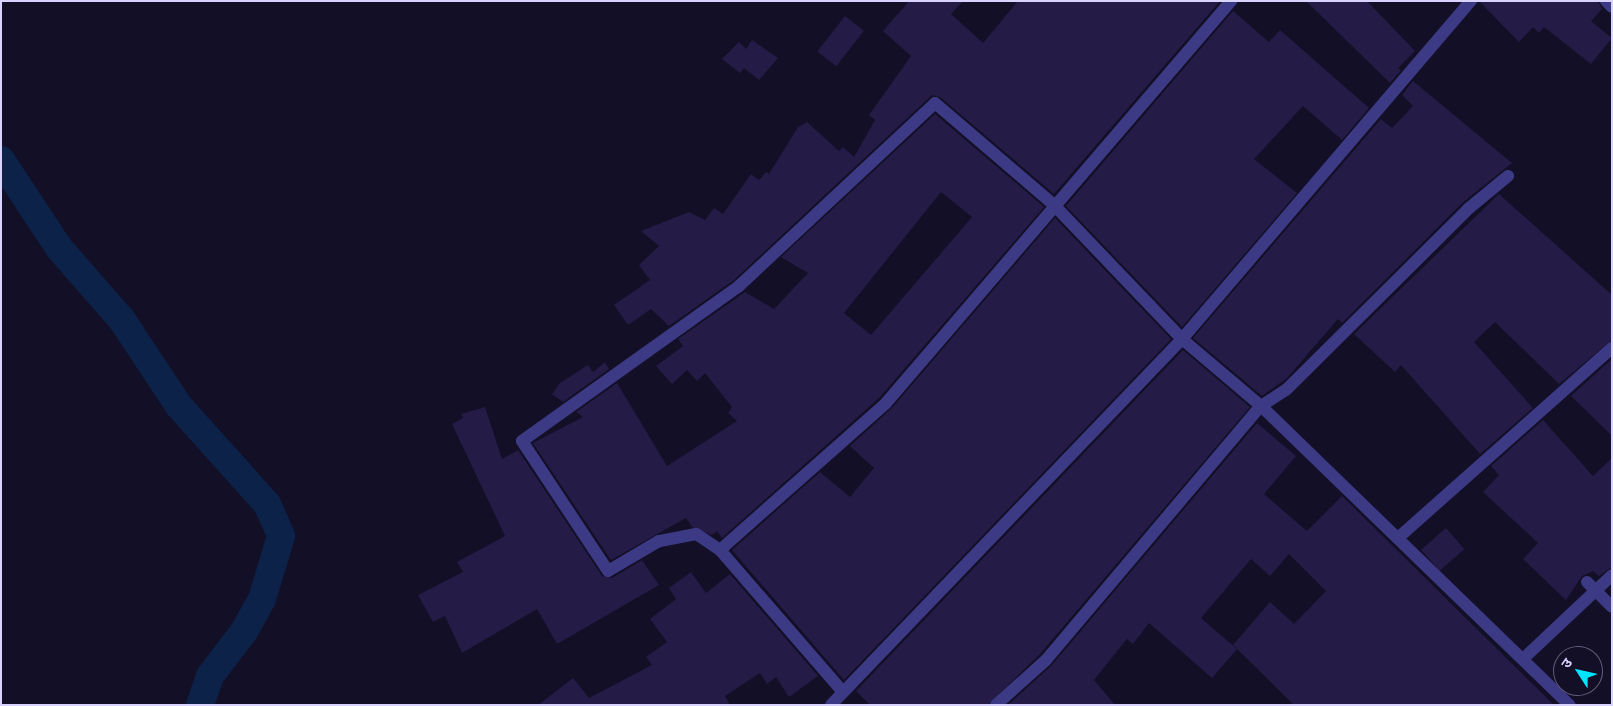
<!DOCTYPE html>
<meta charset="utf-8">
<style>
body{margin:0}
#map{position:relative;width:1613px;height:706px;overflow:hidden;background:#130f26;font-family:Quicksand,"Noto Sans Devanagari",sans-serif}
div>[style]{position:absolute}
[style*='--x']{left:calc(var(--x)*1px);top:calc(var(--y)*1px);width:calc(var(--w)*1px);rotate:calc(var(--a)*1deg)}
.canal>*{height:28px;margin:-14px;padding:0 14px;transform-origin:14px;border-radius:14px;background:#0c2248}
.building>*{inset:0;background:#241b47;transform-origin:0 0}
.minor>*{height:12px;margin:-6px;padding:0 6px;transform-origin:6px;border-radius:6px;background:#3d3a85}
span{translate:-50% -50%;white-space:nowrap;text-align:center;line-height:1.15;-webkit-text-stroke:5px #130f26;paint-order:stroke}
.frame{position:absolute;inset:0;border:2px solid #d9d4ff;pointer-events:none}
.north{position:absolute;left:1553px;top:646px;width:50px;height:50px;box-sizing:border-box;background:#130f26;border:1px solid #625e7d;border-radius:50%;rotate:305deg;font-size:14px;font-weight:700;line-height:20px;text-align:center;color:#d9d4ff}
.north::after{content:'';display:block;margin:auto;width:18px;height:22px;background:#00e5ff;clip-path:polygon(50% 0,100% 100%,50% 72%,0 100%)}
</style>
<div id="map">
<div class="canal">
<i style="--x:1;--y:160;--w:105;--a:56.6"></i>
<i style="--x:59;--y:248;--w:96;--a:48.8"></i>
<i style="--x:122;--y:320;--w:103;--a:56.5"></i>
<i style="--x:179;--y:406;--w:132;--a:48.1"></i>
<i style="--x:267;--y:504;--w:35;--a:66"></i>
<i style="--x:281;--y:536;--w:66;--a:106.8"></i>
<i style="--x:262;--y:599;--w:35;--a:119"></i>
<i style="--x:245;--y:630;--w:58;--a:127.3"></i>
<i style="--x:210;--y:676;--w:31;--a:109"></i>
</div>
<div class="building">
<i style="clip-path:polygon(909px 1px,963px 1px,951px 14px,983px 43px,1018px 1px,1220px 1px,1054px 194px,940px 97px,932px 95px,734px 280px,669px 326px,651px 309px,628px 325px,614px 305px,650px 280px,639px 265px,659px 246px,641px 231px,689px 212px,705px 220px,714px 208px,723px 214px,751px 174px,759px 180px,766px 172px,769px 174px,798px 127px,807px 122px,839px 151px,843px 147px,854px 157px,875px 120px,869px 115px,911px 56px,883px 31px)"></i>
<i style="clip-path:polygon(1306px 1px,1367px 1px,1415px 51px,1398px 68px,1401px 70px,1390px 83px)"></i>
<i style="clip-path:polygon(1479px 1px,1598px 1px,1602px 9px,1591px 21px,1612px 38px,1591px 64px,1544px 27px,1539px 33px,1533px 27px,1519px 42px)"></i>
<i style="clip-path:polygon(1233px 11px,1269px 42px,1280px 30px,1369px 108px,1342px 140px,1303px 106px,1254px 159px,1297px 193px,1182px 327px,1066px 206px)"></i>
<i style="left:845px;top:16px;width:24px;height:45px;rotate:38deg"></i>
<i style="clip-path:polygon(752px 40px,778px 58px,759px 80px,744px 68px,740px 73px,722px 59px,739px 42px,746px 49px)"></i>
<i style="clip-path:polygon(1413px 81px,1512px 163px,1462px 203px,1342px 323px,1338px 319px,1287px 378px,1262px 396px,1193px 338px,1381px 119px,1392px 128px,1413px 106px,1402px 95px)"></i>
<i style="clip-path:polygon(evenodd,935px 114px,1044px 207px,880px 397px,722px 538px,717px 531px,712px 535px,692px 527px,686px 518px,611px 560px,533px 443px,583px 417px,576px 412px,617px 383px,667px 466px,737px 421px,728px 413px,732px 407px,705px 373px,697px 381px,687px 370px,672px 384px,656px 366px,683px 346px,678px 339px,745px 292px,774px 309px,808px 273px,781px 257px,935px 114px,941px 192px,972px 217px,871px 335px,844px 313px,941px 192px)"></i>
<i style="clip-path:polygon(1499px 194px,1612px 295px,1612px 340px,1559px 384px,1495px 322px,1474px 342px,1533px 408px,1480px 454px,1401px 365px,1395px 372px,1354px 334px)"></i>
<i style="clip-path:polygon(1055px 218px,1171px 339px,844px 680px,732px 550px,820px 472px,850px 497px,874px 468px,850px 446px,892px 408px)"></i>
<i style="clip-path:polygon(1183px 350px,1250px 407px,1040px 654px,988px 705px,870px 705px,856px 691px)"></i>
<i style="clip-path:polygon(1612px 359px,1612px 436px,1571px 396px)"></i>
<i style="clip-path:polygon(605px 362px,609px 369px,563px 402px,552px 394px,560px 383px,588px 365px,593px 372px)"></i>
<i style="clip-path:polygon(485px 407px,502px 459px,518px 450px,602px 576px,612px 578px,642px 560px,659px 585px,557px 644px,537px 609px,462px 653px,445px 616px,433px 622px,418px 595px,463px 572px,457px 562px,505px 536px,452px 424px,463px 418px,461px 414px)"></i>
<i style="clip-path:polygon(1543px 420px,1593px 476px,1612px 458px,1612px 567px,1599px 576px,1593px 571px,1582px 576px,1566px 600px,1523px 559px,1538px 543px,1483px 492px,1499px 475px,1491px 466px)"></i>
<i style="clip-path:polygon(1257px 423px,1296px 456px,1264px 494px,1307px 531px,1342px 496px,1554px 705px,1294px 705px,1233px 645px,1270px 602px,1294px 624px,1326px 591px,1289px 554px,1270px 576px,1251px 559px,1201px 618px,1237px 649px,1212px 678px,1149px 623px,1133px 644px,1127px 639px,1094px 680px,1115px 705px,1008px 705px,1052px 665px)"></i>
<i style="left:1446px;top:528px;width:28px;height:33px;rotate:49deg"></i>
<i style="clip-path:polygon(691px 572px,706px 593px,730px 574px,818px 676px,789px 697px,776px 677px,767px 684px,760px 673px,725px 696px,730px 705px,538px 705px,573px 678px,589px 698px,652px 665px,646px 657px,667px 642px,650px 619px,676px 599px,669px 588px)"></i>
</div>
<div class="minor">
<i style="--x:1606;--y:1;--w:8;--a:45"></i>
<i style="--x:1399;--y:537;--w:285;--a:-41.6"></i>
<i style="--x:720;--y:550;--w:29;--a:-146"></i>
<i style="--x:696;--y:534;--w:38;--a:169"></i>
<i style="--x:659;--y:541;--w:59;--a:149.5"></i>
<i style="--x:608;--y:571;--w:156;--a:-123.5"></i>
<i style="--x:522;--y:441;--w:267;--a:-35.5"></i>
<i style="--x:739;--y:286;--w:268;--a:-43"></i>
<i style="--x:935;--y:103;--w:157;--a:40.6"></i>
<i style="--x:1054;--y:205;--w:185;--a:46.3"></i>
<i style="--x:1182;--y:339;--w:104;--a:40.3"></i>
<i style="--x:1261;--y:406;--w:430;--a:44.1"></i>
<i style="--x:1587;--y:582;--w:35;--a:45"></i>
<i style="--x:1523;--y:659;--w:122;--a:-43.3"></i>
<i style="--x:843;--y:692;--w:188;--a:-130.9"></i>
<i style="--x:720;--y:550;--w:222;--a:-41.5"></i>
<i style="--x:886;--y:403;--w:530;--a:-49.36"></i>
<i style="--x:831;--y:705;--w:507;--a:-46.2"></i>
<i style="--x:1182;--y:339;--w:445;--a:-49.5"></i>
<i style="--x:996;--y:705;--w:67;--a:-42"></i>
<i style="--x:1046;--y:660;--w:333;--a:-49.8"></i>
<i style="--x:1261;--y:406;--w:31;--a:-33"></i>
<i style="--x:1287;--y:389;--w:255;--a:-44.8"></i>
<i style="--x:1468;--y:209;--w:52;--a:-39.5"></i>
</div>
<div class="frame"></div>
<div class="north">उ</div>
</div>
